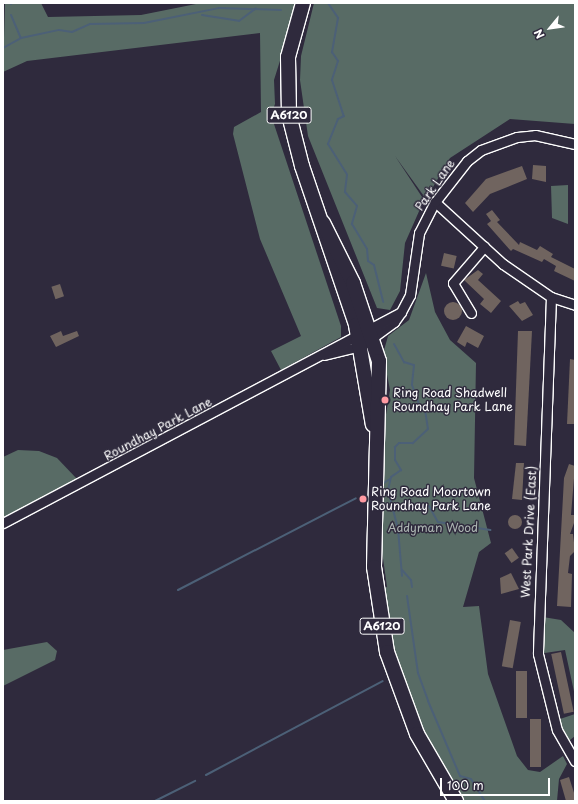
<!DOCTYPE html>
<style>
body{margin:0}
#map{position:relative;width:578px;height:804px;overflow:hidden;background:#2f2a3d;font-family:"Playpen Sans",sans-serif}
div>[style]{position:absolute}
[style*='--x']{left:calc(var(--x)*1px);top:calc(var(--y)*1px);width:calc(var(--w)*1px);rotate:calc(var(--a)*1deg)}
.green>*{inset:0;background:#586b65}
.stream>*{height:2px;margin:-1px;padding:0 1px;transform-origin:1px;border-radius:1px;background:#4c6077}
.building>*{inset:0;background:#70645f;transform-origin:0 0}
.round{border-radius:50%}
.roads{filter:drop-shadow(1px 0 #fff) drop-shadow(-1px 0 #fff) drop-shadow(0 1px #fff) drop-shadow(0 -1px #fff)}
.minor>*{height:9px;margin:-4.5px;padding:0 4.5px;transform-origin:4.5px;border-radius:4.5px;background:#2f2a3d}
.highway>*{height:14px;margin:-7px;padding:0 7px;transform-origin:7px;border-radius:7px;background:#2f2a3d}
.dots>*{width:11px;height:11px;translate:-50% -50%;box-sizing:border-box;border:2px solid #2f2a3d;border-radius:50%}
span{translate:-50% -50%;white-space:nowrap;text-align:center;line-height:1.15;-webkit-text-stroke:3px #2f2a3d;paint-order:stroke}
.shield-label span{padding:1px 3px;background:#2f2a3d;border:1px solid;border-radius:3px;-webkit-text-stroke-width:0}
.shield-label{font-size:11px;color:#fff;font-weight:700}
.street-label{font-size:12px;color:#fff}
.poi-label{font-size:12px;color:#fff}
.left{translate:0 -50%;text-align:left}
.park-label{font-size:12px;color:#acb5b2}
.frame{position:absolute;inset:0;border:4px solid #fff;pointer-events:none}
.north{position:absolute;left:530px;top:8px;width:40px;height:40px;-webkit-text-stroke:3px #2f2a3d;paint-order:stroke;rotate:241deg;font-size:11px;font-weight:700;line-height:16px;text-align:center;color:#fff}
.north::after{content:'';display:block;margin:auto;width:14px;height:18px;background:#fff;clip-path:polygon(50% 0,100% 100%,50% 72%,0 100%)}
.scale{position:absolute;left:440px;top:778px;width:110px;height:18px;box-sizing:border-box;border:2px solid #fff;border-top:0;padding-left:5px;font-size:12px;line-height:14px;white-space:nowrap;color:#fff;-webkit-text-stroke:3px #2f2a3d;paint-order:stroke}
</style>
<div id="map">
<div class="green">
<i style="clip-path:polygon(5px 3px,41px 3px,48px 17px,141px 15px,201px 3px,298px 3px,274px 80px,275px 104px,271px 115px,341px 326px,341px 337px,281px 370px,271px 351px,301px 336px,260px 239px,233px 134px,234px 127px,261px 112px,260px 33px,27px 61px,3px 72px)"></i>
<i style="clip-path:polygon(314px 3px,575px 3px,575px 124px,510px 119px,450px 158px,426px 199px,395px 156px,424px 200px,405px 243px,400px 291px,390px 310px,377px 308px,308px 136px,300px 80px,301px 56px)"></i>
<i style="clip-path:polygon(568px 185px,568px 224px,552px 218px,551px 186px)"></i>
<i style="clip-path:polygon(426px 273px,435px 312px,450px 340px,476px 363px,474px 478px,491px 543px,479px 552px,463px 607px,479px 606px,488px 674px,517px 756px,528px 770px,540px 772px,563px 756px,567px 764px,559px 779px,557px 801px,463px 801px,420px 728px,391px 645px,381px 589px,387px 587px,381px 544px,378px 464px,390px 390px,383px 354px,388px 336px,409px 320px)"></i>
<i style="clip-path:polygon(18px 450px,39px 451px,57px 458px,77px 479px,3px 519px,3px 457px)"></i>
<i style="clip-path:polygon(537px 616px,561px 620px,575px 633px,575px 696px,565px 650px,538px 654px)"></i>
<i style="clip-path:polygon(47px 642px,57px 651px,55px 660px,3px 686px,3px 650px)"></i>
<i style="clip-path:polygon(575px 714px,575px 736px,565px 744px,554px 721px)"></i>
</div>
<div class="stream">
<i style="--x:11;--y:3;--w:1;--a:90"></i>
<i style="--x:328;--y:3;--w:18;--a:56"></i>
<i style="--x:338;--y:18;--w:35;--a:100"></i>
<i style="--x:332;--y:52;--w:11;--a:56"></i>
<i style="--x:338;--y:61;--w:20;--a:108"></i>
<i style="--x:332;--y:80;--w:38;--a:72"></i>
<i style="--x:344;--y:116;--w:7;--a:153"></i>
<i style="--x:338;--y:119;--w:27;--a:112"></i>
<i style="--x:328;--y:144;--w:36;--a:58"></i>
<i style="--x:347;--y:175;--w:17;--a:97"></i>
<i style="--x:345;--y:192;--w:18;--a:49"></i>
<i style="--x:357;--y:206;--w:19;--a:106"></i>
<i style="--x:352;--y:224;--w:29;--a:59"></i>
<i style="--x:367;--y:249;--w:12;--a:85"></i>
<i style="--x:368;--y:261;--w:7;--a:34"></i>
<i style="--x:374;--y:265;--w:38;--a:76"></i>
<i style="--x:11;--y:15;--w:25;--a:67"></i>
<i style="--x:202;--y:15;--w:37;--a:9"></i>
<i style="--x:239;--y:21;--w:21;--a:-37"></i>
<i style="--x:3;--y:48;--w:21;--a:-29"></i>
<i style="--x:21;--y:38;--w:39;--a:-12"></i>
<i style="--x:59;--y:30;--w:13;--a:9"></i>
<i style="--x:72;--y:32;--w:20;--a:-24"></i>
<i style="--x:90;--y:24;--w:54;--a:-1.1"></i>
<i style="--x:144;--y:23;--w:76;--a:-11.3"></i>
<i style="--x:219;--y:8;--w:62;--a:1.8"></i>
<i style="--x:394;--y:344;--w:21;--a:61"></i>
<i style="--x:404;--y:362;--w:10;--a:17"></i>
<i style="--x:414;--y:365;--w:20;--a:96"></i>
<i style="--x:412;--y:385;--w:23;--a:70"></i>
<i style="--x:420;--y:407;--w:6;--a:31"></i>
<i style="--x:425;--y:410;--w:19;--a:81"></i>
<i style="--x:428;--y:429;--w:21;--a:137"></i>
<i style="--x:413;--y:443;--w:14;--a:180"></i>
<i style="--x:399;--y:443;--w:6;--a:135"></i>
<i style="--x:395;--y:447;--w:13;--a:90"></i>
<i style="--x:395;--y:460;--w:12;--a:59"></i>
<i style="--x:401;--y:470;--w:12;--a:145"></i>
<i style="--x:391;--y:477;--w:13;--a:103"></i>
<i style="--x:388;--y:490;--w:40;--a:75.6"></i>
<i style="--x:398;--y:529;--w:47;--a:85.1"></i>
<i style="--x:382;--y:484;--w:9;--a:-32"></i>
<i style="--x:429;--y:506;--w:18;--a:61"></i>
<i style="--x:438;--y:522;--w:53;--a:8.7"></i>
<i style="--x:402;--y:570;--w:13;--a:48"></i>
<i style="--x:411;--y:580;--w:7;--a:82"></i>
<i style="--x:178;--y:590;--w:200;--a:-27.3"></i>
<i style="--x:407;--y:596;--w:78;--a:81.9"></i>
<i style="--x:418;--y:673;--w:30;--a:70"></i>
<i style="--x:428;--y:701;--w:82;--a:66.9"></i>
<i style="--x:460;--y:776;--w:11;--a:15"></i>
<i style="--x:471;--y:779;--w:26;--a:58"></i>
<i style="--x:206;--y:775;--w:200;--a:-28"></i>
<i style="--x:155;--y:801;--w:45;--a:-26.6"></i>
</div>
<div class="building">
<i style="clip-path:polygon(533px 165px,546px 166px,546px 182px,532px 179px)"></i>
<i style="clip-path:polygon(522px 166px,527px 179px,490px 194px,473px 212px,465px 203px,486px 179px)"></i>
<i style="clip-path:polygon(492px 210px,500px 220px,497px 222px,519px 245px,520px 242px,537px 250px,540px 246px,553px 254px,551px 257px,575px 269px,575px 281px,554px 271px,556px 266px,544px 259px,542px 262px,513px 249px,511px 251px,487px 224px,491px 221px,486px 214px)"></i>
<i style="left:444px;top:253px;width:13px;height:13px;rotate:13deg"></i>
<i style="clip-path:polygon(478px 270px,483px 274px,478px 280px,501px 301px,491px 313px,480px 304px,484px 299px,464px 280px)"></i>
<i style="left:60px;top:284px;width:13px;height:9px;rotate:72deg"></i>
<i style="clip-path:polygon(518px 301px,520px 304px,525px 302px,533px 315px,522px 321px,509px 306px)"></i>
<i class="round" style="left:444px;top:302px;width:18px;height:18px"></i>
<i style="clip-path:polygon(466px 326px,484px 336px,478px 348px,467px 342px,465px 347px,457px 342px)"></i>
<i style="clip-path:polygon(61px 331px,63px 336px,77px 331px,79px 336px,56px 347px,50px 336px)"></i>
<i style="clip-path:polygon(518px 331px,532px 331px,526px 446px,514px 445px)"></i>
<i style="clip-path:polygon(570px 359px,575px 360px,575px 424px,567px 424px)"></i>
<i style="clip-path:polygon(516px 463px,524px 463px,522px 500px,512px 499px)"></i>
<i style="clip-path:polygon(569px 464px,575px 466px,571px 515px,574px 515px,574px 523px,570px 534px,573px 534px,575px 551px,570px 556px,568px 573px,572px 574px,571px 607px,557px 606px,564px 478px)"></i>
<i class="round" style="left:508px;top:515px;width:14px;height:14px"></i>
<i style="left:512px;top:548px;width:12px;height:9px;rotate:55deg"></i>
<i style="clip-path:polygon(511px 573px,519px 589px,501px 594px,500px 578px)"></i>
<i style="left:510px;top:620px;width:11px;height:47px;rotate:10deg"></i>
<i style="left:561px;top:652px;width:61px;height:10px;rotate:78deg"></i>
<i style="left:516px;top:671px;width:11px;height:47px"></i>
<i style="left:530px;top:719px;width:11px;height:48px"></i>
<i style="clip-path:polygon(569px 777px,575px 796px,575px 801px,566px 801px,560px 780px)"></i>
</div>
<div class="roads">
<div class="minor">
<i style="--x:435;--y:202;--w:92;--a:42.4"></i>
<i style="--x:503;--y:264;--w:58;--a:34.5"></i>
<i style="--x:551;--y:297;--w:25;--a:18"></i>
<i style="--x:551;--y:297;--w:357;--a:92.1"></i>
<i style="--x:538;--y:654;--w:78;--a:76"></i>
<i style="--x:557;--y:730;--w:36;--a:60"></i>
<i style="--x:471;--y:313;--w:35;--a:-121"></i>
<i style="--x:453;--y:283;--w:48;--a:-49.3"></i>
<i style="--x:324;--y:355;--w:38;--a:-14"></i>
<i style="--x:361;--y:346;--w:41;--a:-36"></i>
<i style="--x:394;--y:322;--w:12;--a:-55"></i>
<i style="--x:401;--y:312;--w:19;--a:-62"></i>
<i style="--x:410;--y:295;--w:63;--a:-81.7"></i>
<i style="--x:419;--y:233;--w:35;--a:-63"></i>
<i style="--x:435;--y:202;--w:52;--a:-52"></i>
<i style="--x:467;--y:161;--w:18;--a:-38"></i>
<i style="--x:481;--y:150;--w:38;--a:-20"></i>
<i style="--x:517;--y:137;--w:18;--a:-6"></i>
<i style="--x:535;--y:135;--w:41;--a:12.7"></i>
<i style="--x:3;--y:523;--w:450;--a:-27.9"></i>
</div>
<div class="highway">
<i style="--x:303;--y:3;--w:56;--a:105.5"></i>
<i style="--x:288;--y:57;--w:58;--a:89"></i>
<i style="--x:289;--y:115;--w:53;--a:75.7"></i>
<i style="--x:302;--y:166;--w:168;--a:71.2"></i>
<i style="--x:356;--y:325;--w:101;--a:80.4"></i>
<i style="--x:323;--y:223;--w:67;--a:63.4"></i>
<i style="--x:353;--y:283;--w:82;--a:71.6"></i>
<i style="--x:379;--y:361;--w:206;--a:91.4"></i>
<i style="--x:374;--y:567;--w:86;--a:81.3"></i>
<i style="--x:387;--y:652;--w:87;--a:69.9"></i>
<i style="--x:417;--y:734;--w:78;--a:59.8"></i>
</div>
</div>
<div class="dots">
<i style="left:385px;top:400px;background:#ff9aa2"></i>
<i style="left:363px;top:499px;background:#ff9aa2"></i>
</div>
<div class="shield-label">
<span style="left:289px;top:115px">A6120</span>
<span style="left:382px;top:626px">A6120</span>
</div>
<div class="street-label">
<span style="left:435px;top:185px;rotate:-55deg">Park Lane</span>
<span style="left:158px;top:429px;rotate:-28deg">Roundhay Park Lane</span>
<span style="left:529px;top:532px;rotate:-87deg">West Park Drive (East)</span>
</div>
<div class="poi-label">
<span class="left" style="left:393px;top:400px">Ring Road Shadwell<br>Roundhay Park Lane</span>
<span class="left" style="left:371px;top:499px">Ring Road Moortown<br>Roundhay Park Lane</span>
</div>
<div class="park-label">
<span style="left:433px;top:528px">Addyman Wood</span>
</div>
<div class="frame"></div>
<div class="north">N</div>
<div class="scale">100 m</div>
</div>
